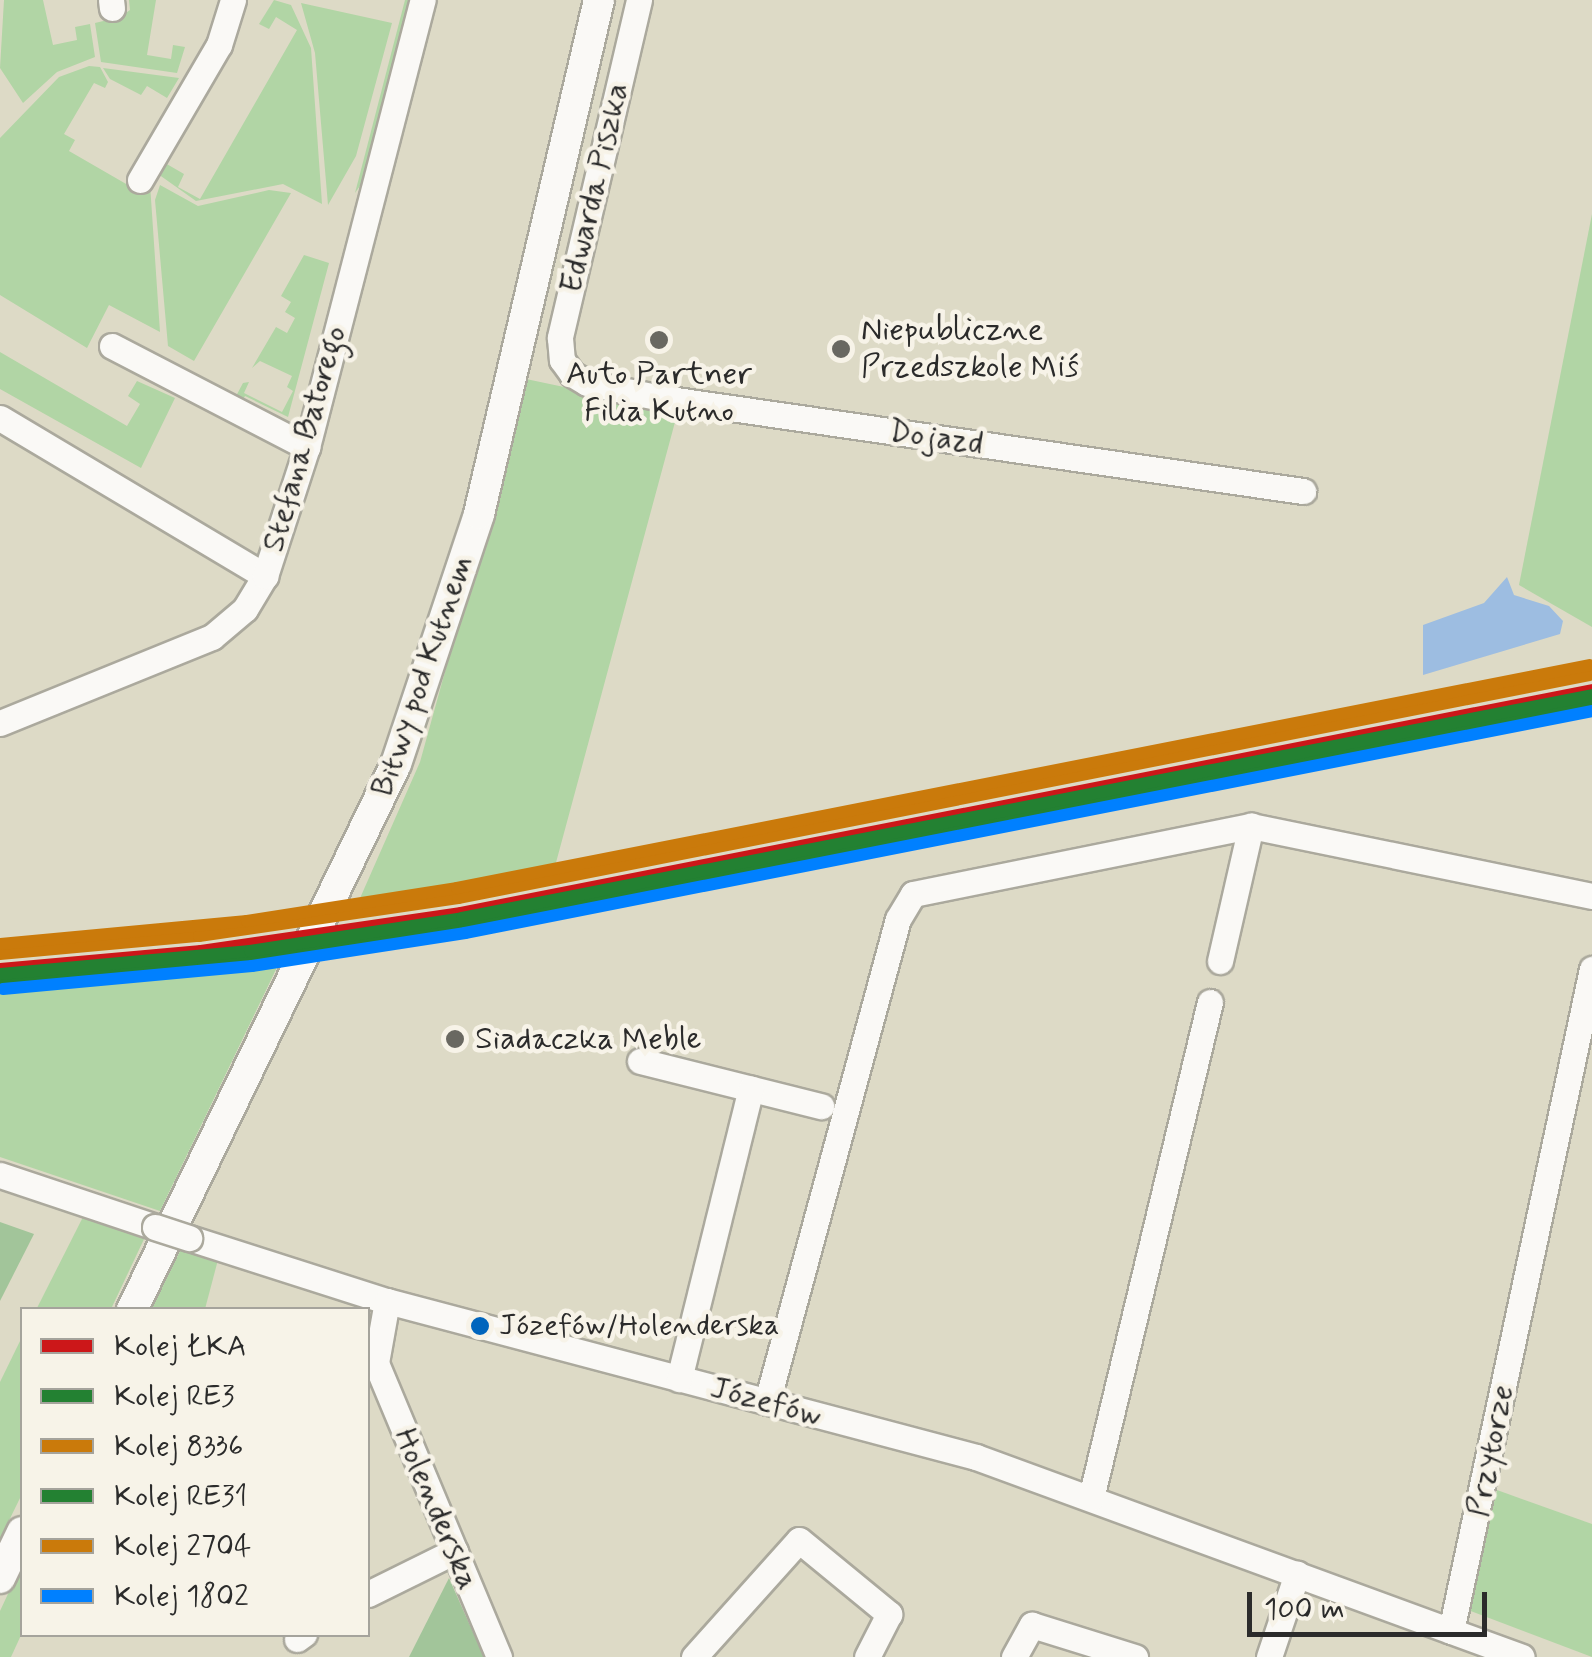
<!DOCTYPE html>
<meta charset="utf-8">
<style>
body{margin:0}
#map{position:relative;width:1592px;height:1657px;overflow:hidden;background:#dddac6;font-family:Mynerve,sans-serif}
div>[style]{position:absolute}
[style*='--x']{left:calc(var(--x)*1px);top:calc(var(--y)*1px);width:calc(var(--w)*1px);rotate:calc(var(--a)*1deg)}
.green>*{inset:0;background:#b1d5a5}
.forest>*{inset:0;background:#a2c59a}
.water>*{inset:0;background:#9dbde1}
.roads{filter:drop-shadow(2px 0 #aba99d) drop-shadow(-2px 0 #aba99d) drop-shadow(0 2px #aba99d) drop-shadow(0 -2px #aba99d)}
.minor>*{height:25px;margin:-12.5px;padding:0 12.5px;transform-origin:12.5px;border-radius:12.5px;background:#faf9f6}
.major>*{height:30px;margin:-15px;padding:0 15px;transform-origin:15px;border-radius:15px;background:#faf9f6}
.bridges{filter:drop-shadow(2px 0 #aba99d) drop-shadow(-2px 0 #aba99d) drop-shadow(0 2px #aba99d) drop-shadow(0 -2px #aba99d)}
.minor-bridge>*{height:25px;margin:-12.5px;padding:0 12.5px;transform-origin:12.5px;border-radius:12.5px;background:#faf9f6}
.rail-1>*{height:12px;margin:-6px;padding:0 6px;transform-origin:6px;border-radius:6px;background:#cc1719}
.rail-2>*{height:12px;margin:-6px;padding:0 6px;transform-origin:6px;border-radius:6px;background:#238132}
.rail-3>*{height:12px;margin:-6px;padding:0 6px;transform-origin:6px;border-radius:6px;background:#ca7a0b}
.rail-4>*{height:12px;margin:-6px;padding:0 6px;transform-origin:6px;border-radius:6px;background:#238132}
.rail-5>*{height:12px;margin:-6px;padding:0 6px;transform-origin:6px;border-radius:6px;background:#ca7a0b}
.rail-6>*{height:12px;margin:-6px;padding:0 6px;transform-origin:6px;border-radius:6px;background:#0080ff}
.dots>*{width:28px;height:28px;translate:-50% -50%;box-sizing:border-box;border:5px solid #f7f3e8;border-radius:50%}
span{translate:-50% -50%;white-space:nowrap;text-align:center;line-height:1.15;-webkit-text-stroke:9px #f7f3e8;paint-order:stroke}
.bus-label{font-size:30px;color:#2b2b2b}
.left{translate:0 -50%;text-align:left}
.street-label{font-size:32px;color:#2b2b2b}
.poi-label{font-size:32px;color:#2b2b2b}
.legend{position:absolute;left:20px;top:1307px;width:350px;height:330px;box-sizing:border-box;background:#f7f3e8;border:2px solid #a5a39c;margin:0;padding:12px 18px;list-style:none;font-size:30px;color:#2b2b2b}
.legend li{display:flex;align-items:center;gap:20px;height:50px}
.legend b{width:50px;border:2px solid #a5a39c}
.scale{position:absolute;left:1247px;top:1592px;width:240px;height:45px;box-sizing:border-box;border:5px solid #2b2b2b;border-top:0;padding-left:12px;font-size:30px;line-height:35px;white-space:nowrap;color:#2b2b2b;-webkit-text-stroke:8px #f7f3e8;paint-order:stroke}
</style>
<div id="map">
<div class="green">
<i style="clip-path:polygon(4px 0,43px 0,53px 45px,77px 40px,75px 27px,90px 24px,95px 57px,57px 72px,23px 103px,0 68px)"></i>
<i style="clip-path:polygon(129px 0,156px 0,147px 55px,171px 59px,173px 45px,185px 47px,177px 73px,101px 62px,95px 23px,120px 17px,130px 10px)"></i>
<i style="clip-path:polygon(274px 0,291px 5px,311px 48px,322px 204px,283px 184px,196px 201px,158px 174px,165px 163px,184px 174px,178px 187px,200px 199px,297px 30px,276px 17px,269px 29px,259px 24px)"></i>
<i style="clip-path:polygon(405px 0,414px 0,369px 173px,355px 193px)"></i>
<i style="clip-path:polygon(301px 3px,392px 23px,356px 156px,328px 205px,315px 53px)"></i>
<i style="clip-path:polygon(89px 66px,100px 67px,108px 82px,105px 88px,94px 83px,64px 134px,75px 140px,69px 151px,140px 192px,150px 184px,160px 332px,109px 305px,87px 348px,0 295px,0 138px,59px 77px)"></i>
<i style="clip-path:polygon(103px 68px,179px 78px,167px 98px,147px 86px,141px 95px,110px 79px)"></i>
<i style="clip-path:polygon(160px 185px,198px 206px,269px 190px,291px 193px,194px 361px,168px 346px,155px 200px)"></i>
<i style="clip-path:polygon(1592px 214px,1592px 627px,1519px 585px)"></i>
<i style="clip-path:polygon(304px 255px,329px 263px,288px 417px,245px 396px,239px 407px,235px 398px,243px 383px,249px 382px,244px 393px,282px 412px,293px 391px,287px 387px,292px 376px,260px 361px,252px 368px,276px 327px,287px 333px,295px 318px,285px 312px,291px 302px,281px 296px)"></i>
<i style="clip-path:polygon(0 352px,127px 426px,140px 404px,128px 396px,137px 381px,175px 398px,141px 468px,0 389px)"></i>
<i style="clip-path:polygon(526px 379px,678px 411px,554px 870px,357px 905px,420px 762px)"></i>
<i style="clip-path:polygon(281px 959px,160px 1211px,0 1157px,0 984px)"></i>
<i style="clip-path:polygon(84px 1215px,145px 1237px,111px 1309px,36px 1310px)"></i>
<i style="clip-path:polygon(183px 1245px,219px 1256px,205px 1309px,151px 1310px)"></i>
<i style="clip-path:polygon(22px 1337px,22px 1494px,0 1539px,0 1382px)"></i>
<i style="clip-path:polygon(1497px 1490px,1592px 1524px,1592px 1657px,1468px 1610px)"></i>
<i style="clip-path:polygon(22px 1564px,22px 1633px,11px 1657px,0 1657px,0 1611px)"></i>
</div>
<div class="forest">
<i style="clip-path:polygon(0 1222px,34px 1234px,0 1301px)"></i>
<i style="clip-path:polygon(449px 1578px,484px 1657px,409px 1657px)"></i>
</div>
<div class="water">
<i style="clip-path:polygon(1507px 577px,1514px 595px,1549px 606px,1563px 621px,1560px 634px,1423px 675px,1423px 625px,1484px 603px)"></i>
</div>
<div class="roads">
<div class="minor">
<i style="--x:111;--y:0;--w:8;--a:83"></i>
<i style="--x:639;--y:0;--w:347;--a:103.2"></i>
<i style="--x:560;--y:338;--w:22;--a:85"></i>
<i style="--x:562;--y:360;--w:17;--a:54"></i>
<i style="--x:572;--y:374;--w:17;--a:31"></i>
<i style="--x:587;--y:383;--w:76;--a:11.3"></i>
<i style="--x:662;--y:398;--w:648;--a:8.26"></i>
<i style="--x:140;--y:180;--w:156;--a:-59.7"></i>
<i style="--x:219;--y:45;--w:47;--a:-72.7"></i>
<i style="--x:112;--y:346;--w:220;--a:27.4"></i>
<i style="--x:0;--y:418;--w:309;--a:30.8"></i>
<i style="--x:0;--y:723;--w:229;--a:-22.1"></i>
<i style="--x:212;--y:637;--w:43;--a:-40.3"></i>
<i style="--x:245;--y:609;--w:39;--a:-59"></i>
<i style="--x:265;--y:576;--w:136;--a:-72"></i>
<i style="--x:307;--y:447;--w:462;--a:-75.5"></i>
<i style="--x:1220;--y:961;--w:139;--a:-77.1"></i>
<i style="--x:640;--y:1061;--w:187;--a:14"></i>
<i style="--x:0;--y:1175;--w:163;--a:18.5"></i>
<i style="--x:189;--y:1238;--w:208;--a:17.7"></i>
<i style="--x:387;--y:1301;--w:609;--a:14.83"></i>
<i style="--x:976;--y:1457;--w:581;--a:20.12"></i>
<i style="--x:387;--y:1301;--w:63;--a:100.1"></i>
<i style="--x:376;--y:1363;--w:319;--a:67.3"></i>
<i style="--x:679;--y:1379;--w:299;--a:-76.1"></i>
<i style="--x:767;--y:1402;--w:500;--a:-74.83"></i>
<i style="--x:898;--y:919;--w:29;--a:-59"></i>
<i style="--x:913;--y:894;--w:345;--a:-11.4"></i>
<i style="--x:1251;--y:826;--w:348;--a:11.6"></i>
<i style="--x:1091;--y:1498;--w:510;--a:-76.51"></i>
<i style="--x:368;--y:1594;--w:97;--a:-26.3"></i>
<i style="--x:1451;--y:1631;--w:677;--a:-77.98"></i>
<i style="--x:297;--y:1639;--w:9;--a:-36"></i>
<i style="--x:694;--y:1657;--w:157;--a:-48.1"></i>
<i style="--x:799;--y:1540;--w:117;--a:39.4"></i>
<i style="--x:889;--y:1614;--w:48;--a:117.1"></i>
<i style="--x:1014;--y:1657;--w:37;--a:-61"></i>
<i style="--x:1032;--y:1625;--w:108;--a:17.3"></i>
<i style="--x:1269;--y:1657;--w:88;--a:-71.4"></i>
</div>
<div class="major">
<i style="--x:132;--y:1310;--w:606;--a:-64.2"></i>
<i style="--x:396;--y:764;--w:263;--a:-71.6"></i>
<i style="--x:479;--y:514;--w:528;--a:-76.86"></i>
<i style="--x:0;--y:1578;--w:51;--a:-64.4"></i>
</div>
</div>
<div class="bridges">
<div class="minor-bridge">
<i style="--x:155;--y:1227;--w:36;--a:18"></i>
</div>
</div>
<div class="rail-1">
<i style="--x:0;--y:969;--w:202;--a:-5.1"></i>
<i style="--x:201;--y:951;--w:263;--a:-8.3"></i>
<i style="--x:461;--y:913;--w:1153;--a:-11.15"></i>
</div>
<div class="rail-2">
<i style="--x:1;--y:984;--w:203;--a:-5.1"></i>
<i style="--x:203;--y:966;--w:264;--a:-8.3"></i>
<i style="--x:464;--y:928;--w:1150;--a:-11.18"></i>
</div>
<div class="rail-3">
<i style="--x:0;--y:954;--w:200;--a:-5.2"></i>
<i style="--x:199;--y:936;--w:262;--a:-8.3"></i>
<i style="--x:458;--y:898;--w:1153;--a:-11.15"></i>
</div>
<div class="rail-4">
<i style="--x:1;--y:974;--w:250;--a:-5.3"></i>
<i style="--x:250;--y:951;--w:215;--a:-8.8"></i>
<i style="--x:462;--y:918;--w:1152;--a:-11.16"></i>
</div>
<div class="rail-5">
<i style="--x:0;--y:944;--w:248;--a:-5.3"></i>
<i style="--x:247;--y:921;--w:213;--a:-8.9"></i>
<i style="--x:457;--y:888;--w:1154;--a:-11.14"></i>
</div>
<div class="rail-6">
<i style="--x:3;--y:989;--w:250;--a:-5.3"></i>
<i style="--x:252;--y:966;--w:216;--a:-8.8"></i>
<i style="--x:465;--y:933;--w:1149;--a:-11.14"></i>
</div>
<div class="dots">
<i style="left:659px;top:340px;background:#696861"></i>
<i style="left:841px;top:349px;background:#696861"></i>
<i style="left:455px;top:1039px;background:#696861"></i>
<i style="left:480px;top:1326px;background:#0065bd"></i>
</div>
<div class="bus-label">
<span class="left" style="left:499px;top:1326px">Józefów/Holenderska</span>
</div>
<div class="street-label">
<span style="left:595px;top:188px;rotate:-77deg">Edwarda Piszka</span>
<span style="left:936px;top:438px;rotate:8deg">Dojazd</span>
<span style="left:305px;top:439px;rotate:-74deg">Stefana Batorego</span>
<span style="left:423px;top:676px;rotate:-71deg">Bitwy pod Kutnem</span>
<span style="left:766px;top:1402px;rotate:15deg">Józefów</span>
<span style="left:1491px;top:1451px;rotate:-79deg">Przytorze</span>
<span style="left:436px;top:1509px;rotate:67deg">Holenderska</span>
</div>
<div class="poi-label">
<span class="left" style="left:861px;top:349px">Niepubliczne<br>Przedszkole Miś</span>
<span style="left:659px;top:393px">Auto Partner<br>Filia Kutno</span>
<span class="left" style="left:475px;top:1039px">Siadaczka Meble</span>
</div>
<ul class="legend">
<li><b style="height:12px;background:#cc1719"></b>Kolej ŁKA</li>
<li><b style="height:12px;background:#238132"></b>Kolej RE3</li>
<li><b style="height:12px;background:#ca7a0b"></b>Kolej 8336</li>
<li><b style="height:12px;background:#238132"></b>Kolej RE31</li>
<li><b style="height:12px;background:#ca7a0b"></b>Kolej 2704</li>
<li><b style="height:12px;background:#0080ff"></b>Kolej 1802</li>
</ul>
<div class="scale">100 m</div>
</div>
